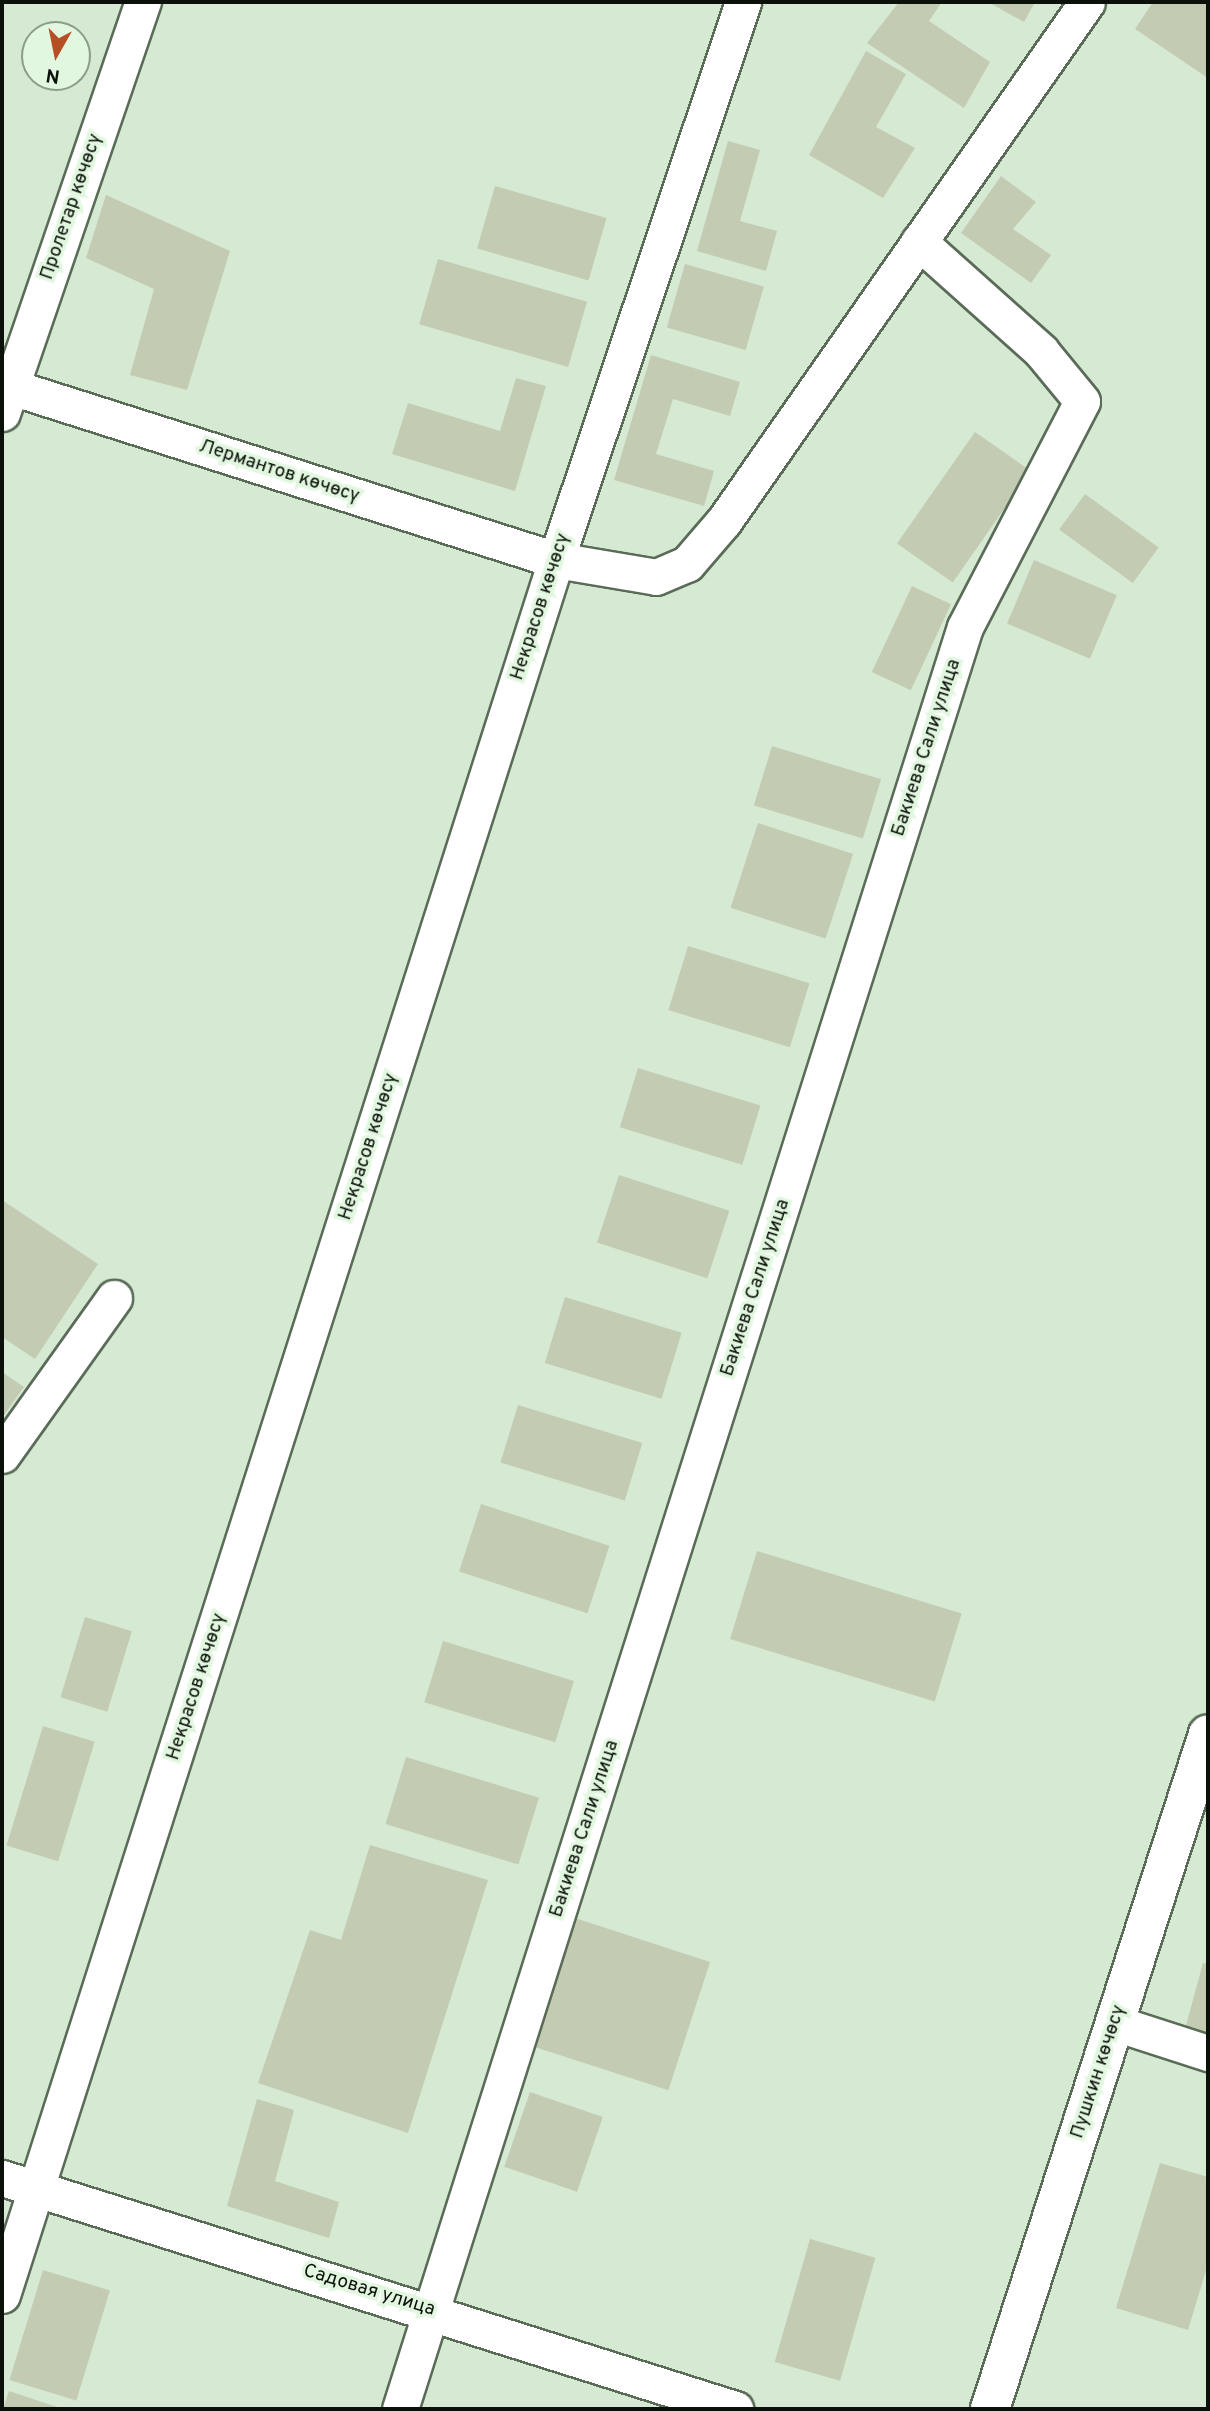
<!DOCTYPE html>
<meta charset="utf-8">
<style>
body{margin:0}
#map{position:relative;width:1210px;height:2411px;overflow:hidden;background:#d5e9d3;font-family:Overpass,sans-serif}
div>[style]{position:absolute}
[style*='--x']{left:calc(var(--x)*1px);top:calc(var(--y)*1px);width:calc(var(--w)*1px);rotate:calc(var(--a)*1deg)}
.building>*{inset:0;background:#c3ccb2;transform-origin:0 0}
.roads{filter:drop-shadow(2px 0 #5a6c58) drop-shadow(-2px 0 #5a6c58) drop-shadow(0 2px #5a6c58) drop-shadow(0 -2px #5a6c58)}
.street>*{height:35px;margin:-17.5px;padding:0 17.5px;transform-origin:17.5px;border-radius:17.5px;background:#fff}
.highway>*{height:38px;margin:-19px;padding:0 19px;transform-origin:19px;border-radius:19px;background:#fff}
span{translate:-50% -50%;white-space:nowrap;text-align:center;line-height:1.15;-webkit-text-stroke:7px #e2f7e0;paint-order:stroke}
.street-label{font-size:19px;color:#0b110a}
.frame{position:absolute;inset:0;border:4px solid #0b110a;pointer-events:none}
.north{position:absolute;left:21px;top:21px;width:70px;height:70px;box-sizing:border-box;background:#e2f7e0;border:2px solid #8c9b8a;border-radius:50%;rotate:189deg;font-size:19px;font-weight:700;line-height:28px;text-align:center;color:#0b110a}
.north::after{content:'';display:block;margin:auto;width:24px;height:32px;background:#b65024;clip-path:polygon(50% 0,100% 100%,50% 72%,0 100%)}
</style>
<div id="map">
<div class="building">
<i style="clip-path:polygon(899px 2px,942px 2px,929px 21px,990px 62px,964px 108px,867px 43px)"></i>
<i style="clip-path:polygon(988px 2px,1035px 2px,1024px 22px)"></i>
<i style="clip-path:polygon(1153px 2px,1208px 2px,1208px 78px,1135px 29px)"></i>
<i style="clip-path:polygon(866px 51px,906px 74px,876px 127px,915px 148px,883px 198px,809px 155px)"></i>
<i style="clip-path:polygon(728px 141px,760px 150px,740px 221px,777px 231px,766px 271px,697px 251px)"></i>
<i style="clip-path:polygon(1001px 176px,1036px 202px,1013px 229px,1051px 255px,1031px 283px,961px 233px)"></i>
<i style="left:495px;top:186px;width:116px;height:65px;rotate:16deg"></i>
<i style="clip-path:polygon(106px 195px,230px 251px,187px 390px,130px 375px,154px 289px,86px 258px)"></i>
<i style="left:438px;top:259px;width:155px;height:68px;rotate:16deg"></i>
<i style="left:685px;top:264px;width:82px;height:66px;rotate:16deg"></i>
<i style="clip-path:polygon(651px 355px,740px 382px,730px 416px,673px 399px,656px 454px,714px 471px,704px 506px,614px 480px)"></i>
<i style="clip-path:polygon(516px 378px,546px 386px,515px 491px,392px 454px,408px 403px,500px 431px)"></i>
<i style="left:975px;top:432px;width:68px;height:136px;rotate:35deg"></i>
<i style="left:1085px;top:494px;width:91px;height:44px;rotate:36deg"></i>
<i style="left:1034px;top:560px;width:90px;height:69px;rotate:23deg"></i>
<i style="left:912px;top:586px;width:43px;height:95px;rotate:25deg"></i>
<i style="left:772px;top:746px;width:114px;height:62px;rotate:17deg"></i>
<i style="left:758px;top:823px;width:100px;height:89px;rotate:18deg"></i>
<i style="left:688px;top:946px;width:127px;height:67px;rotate:17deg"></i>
<i style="left:638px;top:1068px;width:128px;height:62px;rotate:17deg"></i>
<i style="left:619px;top:1175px;width:116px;height:71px;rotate:18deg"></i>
<i style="clip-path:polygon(2px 1200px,98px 1264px,35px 1359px,2px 1337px)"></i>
<i style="left:565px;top:1297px;width:122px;height:69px;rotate:17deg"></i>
<i style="clip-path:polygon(2px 1372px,24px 1387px,2px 1418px)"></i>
<i style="left:518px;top:1405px;width:130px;height:60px;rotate:17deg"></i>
<i style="left:481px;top:1504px;width:135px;height:71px;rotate:18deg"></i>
<i style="left:757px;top:1551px;width:214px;height:92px;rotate:17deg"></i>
<i style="left:85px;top:1617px;width:49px;height:84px;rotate:17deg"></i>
<i style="left:443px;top:1641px;width:137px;height:64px;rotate:17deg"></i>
<i style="left:43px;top:1726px;width:54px;height:125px;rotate:17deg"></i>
<i style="left:406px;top:1757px;width:139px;height:70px;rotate:17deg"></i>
<i style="clip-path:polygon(370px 1845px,488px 1880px,408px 2133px,258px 2083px,310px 1930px,341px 1940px)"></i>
<i style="left:575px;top:1918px;width:142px;height:135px;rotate:18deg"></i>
<i style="clip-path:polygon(1203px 1963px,1208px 1964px,1208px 2040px,1184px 2033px)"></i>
<i style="left:530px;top:2092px;width:77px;height:79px;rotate:19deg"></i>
<i style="clip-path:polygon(257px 2099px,294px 2110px,275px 2181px,339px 2202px,329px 2238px,227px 2206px)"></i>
<i style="clip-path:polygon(1160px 2163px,1208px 2177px,1208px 2264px,1188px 2330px,1116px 2308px)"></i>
<i style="left:810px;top:2239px;width:68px;height:128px;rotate:16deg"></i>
<i style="left:43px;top:2270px;width:70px;height:115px;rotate:17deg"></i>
<i style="clip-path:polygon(9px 2391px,63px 2409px,3px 2409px)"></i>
</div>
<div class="roads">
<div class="street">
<i style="--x:2;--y:384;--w:581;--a:17.62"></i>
<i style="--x:556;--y:560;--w:101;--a:9.6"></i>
<i style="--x:656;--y:577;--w:34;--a:-23"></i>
<i style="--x:687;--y:564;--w:57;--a:-49.3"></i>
<i style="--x:724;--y:521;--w:633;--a:-55.03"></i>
<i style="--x:2;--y:413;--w:435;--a:-71.1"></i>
<i style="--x:2;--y:1455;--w:193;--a:-54.5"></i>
<i style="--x:1115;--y:2023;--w:98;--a:17.9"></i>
<i style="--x:2;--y:2178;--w:769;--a:17.49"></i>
<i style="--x:2;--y:2295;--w:1821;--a:-72.29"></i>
<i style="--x:556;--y:560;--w:589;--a:-71.47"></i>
<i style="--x:400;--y:2409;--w:1869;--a:-72.41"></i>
<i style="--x:965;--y:627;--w:254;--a:-62.6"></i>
<i style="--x:1082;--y:401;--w:65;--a:-129.4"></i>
<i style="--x:1041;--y:351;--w:164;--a:-138.2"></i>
</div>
<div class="highway">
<i style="--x:990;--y:2409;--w:709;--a:-72.1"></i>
</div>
</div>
<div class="street-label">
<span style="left:72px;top:207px;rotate:-71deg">Пролетар көчөсү</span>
<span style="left:279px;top:472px;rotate:18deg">Лермантов көчөсү</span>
<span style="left:541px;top:607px;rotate:-72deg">Некрасов көчөсү</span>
<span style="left:927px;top:748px;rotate:-72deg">Бакиева Сали улица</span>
<span style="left:369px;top:1147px;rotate:-72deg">Некрасов көчөсү</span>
<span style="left:756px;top:1288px;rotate:-72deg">Бакиева Сали улица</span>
<span style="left:197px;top:1687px;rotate:-72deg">Некрасов көчөсү</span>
<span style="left:585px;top:1829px;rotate:-72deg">Бакиева Сали улица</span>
<span style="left:1099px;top:2072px;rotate:-72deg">Пушкин көчөсү</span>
<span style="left:369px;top:2291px;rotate:17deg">Садовая улица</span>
</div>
<div class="frame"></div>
<div class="north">N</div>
</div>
